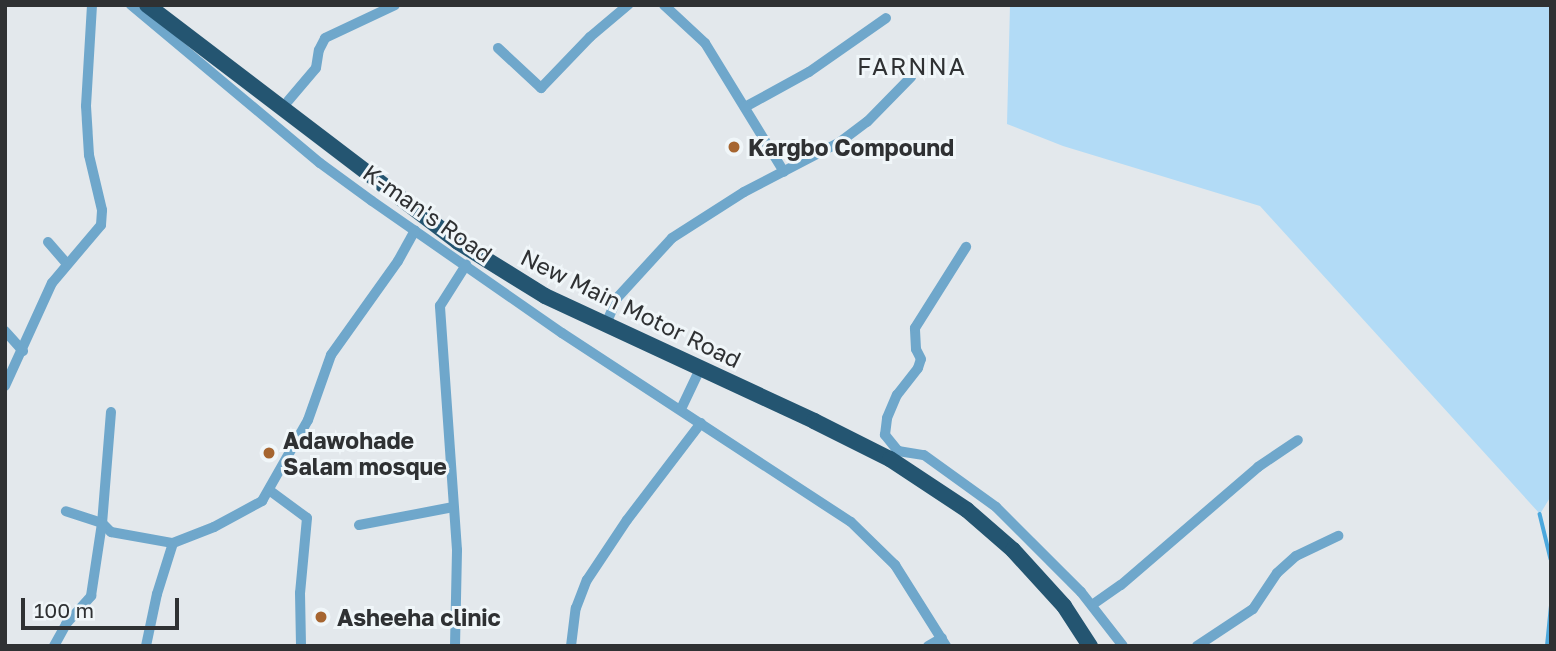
<!DOCTYPE html>
<style>
body{margin:0}
#map{position:relative;width:1556px;height:651px;overflow:hidden;background:#e3e8ec;font-family:"Golos Text",sans-serif}
div>[style]{position:absolute}
[style*='--x']{left:calc(var(--x)*1px);top:calc(var(--y)*1px);width:calc(var(--w)*1px);rotate:calc(var(--a)*1deg)}
.green>*{inset:0;background:#b2dbf6}
.stream>*{height:3.5px;margin:-1.75px;padding:0 1.75px;transform-origin:1.75px;border-radius:1.75px;background:#4ca8dd}
.minor>*{height:10px;margin:-5px;padding:0 5px;transform-origin:5px;border-radius:5px;background:#6fa7cb}
.highway>*{height:16px;margin:-8px;padding:0 8px;transform-origin:8px;border-radius:8px;background:#245571}
.dots>*{width:19px;height:19px;translate:-50% -50%;box-sizing:border-box;border:4px solid #f0f6f9;border-radius:50%}
span{translate:-50% -50%;white-space:nowrap;text-align:center;line-height:1.15;-webkit-text-stroke:6px #f0f6f9;paint-order:stroke}
.poi-label{font-size:23px;color:#2f3133;font-weight:700}
.left{translate:0 -50%;text-align:left}
.street-label{font-size:23px;color:#2f3133}
.neighbourhood-label{font-size:24px;color:#2f3133;letter-spacing:2px}
.frame{position:absolute;inset:0;border:7px solid #2f3133;pointer-events:none}
.scale{position:absolute;left:21px;top:598px;width:158px;height:32px;box-sizing:border-box;border:4px solid #2f3133;border-top:0;padding-left:9px;font-size:21px;line-height:24px;white-space:nowrap;color:#2f3133;-webkit-text-stroke:5px #f0f6f9;paint-order:stroke}
</style>
<div id="map">
<div class="green">
<i style="clip-path:polygon(1010px 5px,1551px 5px,1551px 496px,1540px 514px,1260px 206px,1063px 146px,1007px 124px)"></i>
</div>
<div class="stream">
<i style="--x:1540;--y:514;--w:46;--a:76.3"></i>
<i style="--x:1547;--y:646;--w:40;--a:-84.3"></i>
</div>
<div class="minor">
<i style="--x:131;--y:5;--w:246;--a:39.9"></i>
<i style="--x:320;--y:163;--w:64;--a:36.2"></i>
<i style="--x:372;--y:201;--w:231;--a:34.8"></i>
<i style="--x:562;--y:333;--w:345;--a:33.2"></i>
<i style="--x:851;--y:522;--w:62;--a:44.3"></i>
<i style="--x:895;--y:565;--w:96;--a:57.8"></i>
<i style="--x:664;--y:5;--w:56;--a:42.8"></i>
<i style="--x:705;--y:43;--w:151;--a:58.5"></i>
<i style="--x:498;--y:48;--w:59;--a:42.9"></i>
<i style="--x:541;--y:88;--w:71;--a:-46.1"></i>
<i style="--x:590;--y:37;--w:50;--a:-40.1"></i>
<i style="--x:288;--y:101;--w:43;--a:-49.7"></i>
<i style="--x:316;--y:68;--w:18;--a:-81"></i>
<i style="--x:319;--y:50;--w:13;--a:-63"></i>
<i style="--x:325;--y:38;--w:77;--a:-25.2"></i>
<i style="--x:745;--y:107;--w:73;--a:-28.7"></i>
<i style="--x:809;--y:72;--w:94;--a:-35"></i>
<i style="--x:48;--y:242;--w:29;--a:49"></i>
<i style="--x:609;--y:317;--w:21;--a:-67"></i>
<i style="--x:617;--y:298;--w:81;--a:-47.5"></i>
<i style="--x:672;--y:238;--w:85;--a:-32.6"></i>
<i style="--x:744;--y:192;--w:108;--a:-27.5"></i>
<i style="--x:840;--y:142;--w:34;--a:-37"></i>
<i style="--x:867;--y:122;--w:63;--a:-45.6"></i>
<i style="--x:5;--y:331;--w:27;--a:48"></i>
<i style="--x:5;--y:386;--w:113;--a:-65.5"></i>
<i style="--x:52;--y:283;--w:76;--a:-49.8"></i>
<i style="--x:101;--y:225;--w:15;--a:-86"></i>
<i style="--x:102;--y:210;--w:57;--a:-103.3"></i>
<i style="--x:89;--y:155;--w:49;--a:-93.5"></i>
<i style="--x:86;--y:106;--w:101;--a:-86.6"></i>
<i style="--x:681;--y:409;--w:44;--a:-64.6"></i>
<i style="--x:111;--y:412;--w:111;--a:94.6"></i>
<i style="--x:102;--y:523;--w:13;--a:45"></i>
<i style="--x:111;--y:532;--w:63;--a:10.1"></i>
<i style="--x:898;--y:451;--w:26;--a:9"></i>
<i style="--x:924;--y:455;--w:89;--a:35.8"></i>
<i style="--x:996;--y:507;--w:120;--a:45"></i>
<i style="--x:1081;--y:592;--w:68;--a:52.1"></i>
<i style="--x:895;--y:453;--w:4;--a:-34"></i>
<i style="--x:898;--y:451;--w:21;--a:-129"></i>
<i style="--x:885;--y:435;--w:17;--a:-83"></i>
<i style="--x:887;--y:418;--w:25;--a:-67"></i>
<i style="--x:897;--y:395;--w:34;--a:-52"></i>
<i style="--x:918;--y:368;--w:9;--a:-72"></i>
<i style="--x:921;--y:359;--w:11;--a:-117"></i>
<i style="--x:916;--y:349;--w:21;--a:-93"></i>
<i style="--x:915;--y:328;--w:96;--a:-57.8"></i>
<i style="--x:269;--y:490;--w:47;--a:36.4"></i>
<i style="--x:307;--y:518;--w:75;--a:95.3"></i>
<i style="--x:300;--y:593;--w:53;--a:88.9"></i>
<i style="--x:359;--y:525;--w:96;--a:-10.8"></i>
<i style="--x:1092;--y:605;--w:35;--a:-35"></i>
<i style="--x:1121;--y:585;--w:181;--a:-40.7"></i>
<i style="--x:1258;--y:467;--w:48;--a:-34"></i>
<i style="--x:54;--y:646;--w:25;--a:-61"></i>
<i style="--x:66;--y:624;--w:38;--a:-48"></i>
<i style="--x:91;--y:596;--w:74;--a:-81.4"></i>
<i style="--x:102;--y:523;--w:38;--a:-162"></i>
<i style="--x:146;--y:646;--w:53;--a:-78.1"></i>
<i style="--x:157;--y:594;--w:53;--a:-72.6"></i>
<i style="--x:173;--y:543;--w:44;--a:-21.3"></i>
<i style="--x:214;--y:527;--w:55;--a:-28.4"></i>
<i style="--x:262;--y:501;--w:93;--a:-60.4"></i>
<i style="--x:308;--y:420;--w:69;--a:-70.5"></i>
<i style="--x:331;--y:355;--w:115;--a:-54.5"></i>
<i style="--x:398;--y:261;--w:35;--a:-61"></i>
<i style="--x:455;--y:646;--w:96;--a:-88.8"></i>
<i style="--x:457;--y:550;--w:245;--a:-94"></i>
<i style="--x:440;--y:306;--w:49;--a:-57.6"></i>
<i style="--x:571;--y:646;--w:38;--a:-83"></i>
<i style="--x:576;--y:608;--w:30;--a:-69"></i>
<i style="--x:587;--y:580;--w:72;--a:-56.3"></i>
<i style="--x:627;--y:520;--w:122;--a:-52.7"></i>
<i style="--x:928;--y:646;--w:16;--a:-30"></i>
<i style="--x:1197;--y:646;--w:67;--a:-33.5"></i>
<i style="--x:1253;--y:609;--w:43;--a:-56.3"></i>
<i style="--x:1277;--y:573;--w:25;--a:-42"></i>
<i style="--x:1296;--y:556;--w:47;--a:-25.5"></i>
</div>
<div class="highway">
<i style="--x:147;--y:5;--w:391;--a:37.3"></i>
<i style="--x:458;--y:242;--w:102;--a:31.8"></i>
<i style="--x:545;--y:296;--w:297;--a:24.9"></i>
<i style="--x:814;--y:421;--w:85;--a:26.6"></i>
<i style="--x:890;--y:459;--w:92;--a:33.5"></i>
<i style="--x:967;--y:510;--w:61;--a:41"></i>
<i style="--x:1013;--y:550;--w:76;--a:47.7"></i>
<i style="--x:1064;--y:606;--w:48;--a:57"></i>
</div>
<div class="dots">
<i style="left:734px;top:147px;background:#a66530"></i>
<i style="left:269px;top:453px;background:#a66530"></i>
<i style="left:321px;top:617px;background:#a66530"></i>
</div>
<div class="poi-label">
<span class="left" style="left:748px;top:147px">Kargbo Compound</span>
<span class="left" style="left:283px;top:453px">Adawohade<br>Salam mosque</span>
<span class="left" style="left:337px;top:617px">Asheeha clinic</span>
</div>
<div class="street-label">
<span style="left:428px;top:213px;rotate:35deg">K-man's Road</span>
<span style="left:631px;top:308px;rotate:26deg">New Main Motor Road</span>
</div>
<div class="neighbourhood-label">
<span style="left:912px;top:66px">FARNNA</span>
</div>
<div class="frame"></div>
<div class="scale">100 m</div>
</div>
